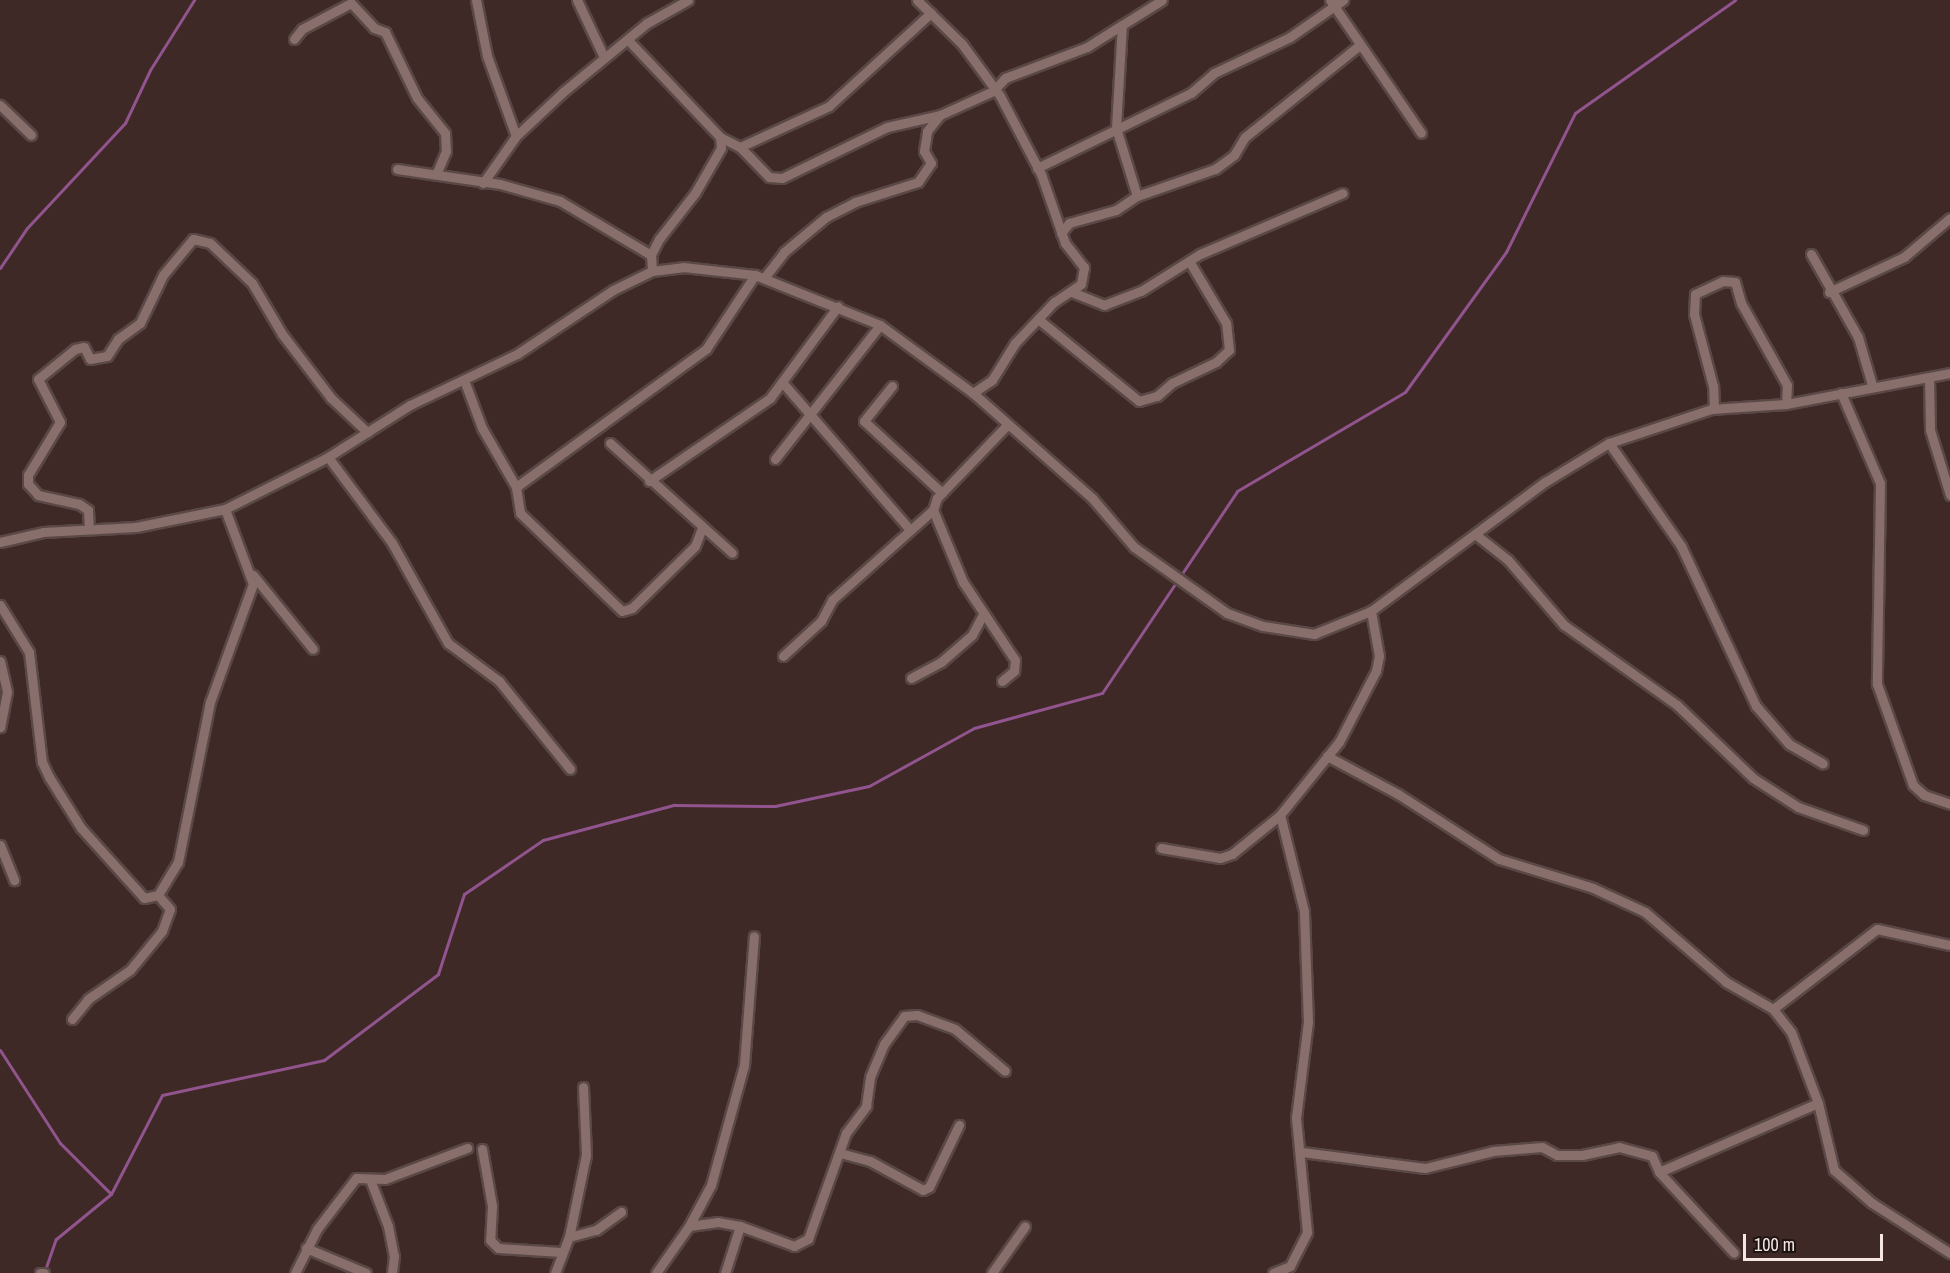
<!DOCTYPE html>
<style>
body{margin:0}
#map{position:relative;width:1950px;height:1273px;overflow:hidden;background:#3e2926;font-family:"Archivo Narrow",sans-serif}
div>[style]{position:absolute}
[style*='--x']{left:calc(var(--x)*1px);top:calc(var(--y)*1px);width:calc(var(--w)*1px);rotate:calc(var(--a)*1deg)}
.stream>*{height:3px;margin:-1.5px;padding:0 1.5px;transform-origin:1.5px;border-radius:1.5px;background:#91548e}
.roads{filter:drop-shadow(2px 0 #5a4846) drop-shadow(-2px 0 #5a4846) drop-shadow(0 2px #5a4846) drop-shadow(0 -2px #5a4846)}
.minor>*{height:9px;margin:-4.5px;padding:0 4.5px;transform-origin:4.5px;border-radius:4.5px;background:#886f6b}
span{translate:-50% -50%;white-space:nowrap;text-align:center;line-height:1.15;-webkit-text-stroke:6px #1e1513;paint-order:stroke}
.scale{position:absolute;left:1743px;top:1234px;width:140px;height:27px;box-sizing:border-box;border:3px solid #f5e6e4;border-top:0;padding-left:8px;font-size:18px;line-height:21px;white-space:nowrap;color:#f5e6e4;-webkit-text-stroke:4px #1e1513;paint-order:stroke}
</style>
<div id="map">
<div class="stream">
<i style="--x:0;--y:268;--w:48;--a:-56"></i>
<i style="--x:27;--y:228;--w:144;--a:-47"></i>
<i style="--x:125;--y:123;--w:59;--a:-64.7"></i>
<i style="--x:150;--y:70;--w:83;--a:-57.8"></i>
<i style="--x:0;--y:1050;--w:111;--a:57.2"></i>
<i style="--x:60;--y:1143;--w:72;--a:45"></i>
<i style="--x:44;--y:1273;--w:36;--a:-71"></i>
<i style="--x:56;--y:1239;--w:71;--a:-39.3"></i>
<i style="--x:111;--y:1194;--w:111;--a:-62.7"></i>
<i style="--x:162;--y:1095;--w:166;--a:-12.2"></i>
<i style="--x:324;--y:1060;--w:143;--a:-37"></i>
<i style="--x:438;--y:974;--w:84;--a:-72"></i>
<i style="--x:464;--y:894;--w:96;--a:-34.4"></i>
<i style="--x:543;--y:840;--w:136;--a:-15"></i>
<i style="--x:674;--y:805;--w:101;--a:0.6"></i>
<i style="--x:775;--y:806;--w:96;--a:-12"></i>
<i style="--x:869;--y:786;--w:120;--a:-28.9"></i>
<i style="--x:974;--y:728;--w:133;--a:-15.3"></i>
<i style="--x:1102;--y:693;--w:243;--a:-56.2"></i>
<i style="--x:1237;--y:491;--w:195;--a:-30.5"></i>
<i style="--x:1405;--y:392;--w:173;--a:-54.2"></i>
<i style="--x:1506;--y:252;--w:155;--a:-63.6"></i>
<i style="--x:1575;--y:113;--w:196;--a:-35.2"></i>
</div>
<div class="roads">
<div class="minor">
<i style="--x:476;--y:0;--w:57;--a:78.9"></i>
<i style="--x:487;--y:56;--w:85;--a:70.1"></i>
<i style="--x:577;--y:0;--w:63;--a:64.7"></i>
<i style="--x:917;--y:0;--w:63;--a:44.4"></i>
<i style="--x:962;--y:44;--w:64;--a:53.8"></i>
<i style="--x:1000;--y:96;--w:88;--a:62.3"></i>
<i style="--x:1041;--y:174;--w:73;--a:70.8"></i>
<i style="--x:1065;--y:243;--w:31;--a:52"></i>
<i style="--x:1084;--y:267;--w:17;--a:100"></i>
<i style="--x:1081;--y:284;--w:32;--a:146"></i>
<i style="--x:1054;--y:302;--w:57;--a:133.6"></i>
<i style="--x:1015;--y:343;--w:44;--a:121.9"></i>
<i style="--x:992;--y:380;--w:23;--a:146"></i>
<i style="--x:1330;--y:0;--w:161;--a:55.6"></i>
<i style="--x:294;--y:39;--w:13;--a:-51"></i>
<i style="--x:302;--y:29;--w:55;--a:-28"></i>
<i style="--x:351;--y:3;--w:34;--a:47"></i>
<i style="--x:374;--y:28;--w:12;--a:20"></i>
<i style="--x:385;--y:32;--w:73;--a:64.1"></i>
<i style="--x:417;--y:98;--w:45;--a:51.3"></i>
<i style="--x:445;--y:133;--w:18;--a:87"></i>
<i style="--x:446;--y:151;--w:25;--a:113"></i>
<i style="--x:628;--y:40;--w:134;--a:46.5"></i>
<i style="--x:720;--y:137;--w:11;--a:85"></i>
<i style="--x:721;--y:148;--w:52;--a:120"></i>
<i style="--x:695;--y:193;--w:58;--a:128"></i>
<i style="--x:659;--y:239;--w:18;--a:117"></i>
<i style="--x:651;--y:255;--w:16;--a:86"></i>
<i style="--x:0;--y:105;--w:43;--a:44.1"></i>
<i style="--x:720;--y:137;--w:22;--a:27"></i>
<i style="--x:740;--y:147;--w:42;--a:46"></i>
<i style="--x:769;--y:177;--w:13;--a:4"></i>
<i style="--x:782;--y:178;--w:117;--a:-25.9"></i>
<i style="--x:887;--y:127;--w:54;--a:-12.8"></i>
<i style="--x:940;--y:115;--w:58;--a:-24.4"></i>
<i style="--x:993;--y:91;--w:18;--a:-47"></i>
<i style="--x:1005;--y:78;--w:88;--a:-20.7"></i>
<i style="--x:1087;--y:47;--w:41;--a:-32.2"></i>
<i style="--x:740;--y:147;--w:98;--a:-24.7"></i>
<i style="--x:829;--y:106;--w:138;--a:-42.4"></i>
<i style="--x:1037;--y:168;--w:171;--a:-26"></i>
<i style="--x:1191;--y:93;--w:30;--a:-41"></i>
<i style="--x:1214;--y:73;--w:84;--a:-25.3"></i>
<i style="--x:1290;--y:37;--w:65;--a:-34.9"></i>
<i style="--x:397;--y:169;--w:104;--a:8.3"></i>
<i style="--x:500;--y:184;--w:62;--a:15.8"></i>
<i style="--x:560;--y:201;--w:106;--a:30.7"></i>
<i style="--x:483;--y:183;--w:57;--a:-54.9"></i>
<i style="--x:516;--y:136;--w:64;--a:-43.1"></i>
<i style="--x:563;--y:92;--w:109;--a:-39.4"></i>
<i style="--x:647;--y:23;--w:47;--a:-29.3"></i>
<i style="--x:1137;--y:196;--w:83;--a:-19.1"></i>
<i style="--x:1215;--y:169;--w:24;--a:-36"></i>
<i style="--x:1234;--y:155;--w:21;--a:-59"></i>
<i style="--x:1245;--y:137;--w:147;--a:-38.7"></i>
<i style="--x:1061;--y:233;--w:13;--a:-51"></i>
<i style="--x:1069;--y:223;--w:49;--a:-15.5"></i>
<i style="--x:1116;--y:210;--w:25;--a:-34"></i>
<i style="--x:1137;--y:196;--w:71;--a:-107.2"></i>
<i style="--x:1116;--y:128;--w:103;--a:-86.7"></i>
<i style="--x:1122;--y:25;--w:47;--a:-32"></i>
<i style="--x:1811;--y:254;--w:95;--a:60.5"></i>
<i style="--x:1858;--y:337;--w:50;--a:73.7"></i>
<i style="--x:764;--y:278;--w:33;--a:-52"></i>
<i style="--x:784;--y:252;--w:55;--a:-39.8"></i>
<i style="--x:826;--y:217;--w:33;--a:-27"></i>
<i style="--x:855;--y:202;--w:66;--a:-17.6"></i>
<i style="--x:918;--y:182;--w:23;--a:-56"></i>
<i style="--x:931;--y:163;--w:14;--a:-120"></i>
<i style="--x:924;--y:151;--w:20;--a:-81"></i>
<i style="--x:927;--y:131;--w:21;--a:-51"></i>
<i style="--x:1072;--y:292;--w:35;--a:22"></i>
<i style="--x:1104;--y:305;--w:40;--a:-21"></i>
<i style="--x:1141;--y:291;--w:70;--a:-32.1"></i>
<i style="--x:1200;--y:254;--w:155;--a:-23.1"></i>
<i style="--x:1829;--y:292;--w:83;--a:-25"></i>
<i style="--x:1904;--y:257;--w:60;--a:-40.3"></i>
<i style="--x:1038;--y:319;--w:130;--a:39.1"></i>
<i style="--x:1139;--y:401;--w:19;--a:-16"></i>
<i style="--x:1157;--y:396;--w:20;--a:-41"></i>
<i style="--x:1172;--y:383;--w:49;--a:-25.5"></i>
<i style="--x:1216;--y:362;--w:18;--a:-43"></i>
<i style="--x:1229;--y:350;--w:27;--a:-96"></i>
<i style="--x:1226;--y:323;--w:72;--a:-120.8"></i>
<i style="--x:1929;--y:377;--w:53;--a:88.9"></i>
<i style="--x:1930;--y:430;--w:68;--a:72.9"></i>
<i style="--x:464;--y:380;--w:51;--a:69.4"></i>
<i style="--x:482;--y:428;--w:68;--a:60"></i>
<i style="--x:516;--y:487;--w:26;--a:81"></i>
<i style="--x:520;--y:513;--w:141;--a:43.9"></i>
<i style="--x:622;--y:611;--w:10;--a:-17"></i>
<i style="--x:632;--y:608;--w:88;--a:-44.5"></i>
<i style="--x:695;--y:546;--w:19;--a:-69"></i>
<i style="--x:782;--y:382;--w:196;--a:49.1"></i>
<i style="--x:892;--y:386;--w:45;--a:128.7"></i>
<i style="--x:864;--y:421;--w:106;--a:42.7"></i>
<i style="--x:1841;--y:393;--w:98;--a:66.6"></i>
<i style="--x:1880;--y:483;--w:201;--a:90.9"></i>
<i style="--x:1877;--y:684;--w:107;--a:70.4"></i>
<i style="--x:1913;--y:785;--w:15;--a:42"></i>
<i style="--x:1924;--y:795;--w:28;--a:19"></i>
<i style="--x:1714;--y:409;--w:23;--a:-92"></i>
<i style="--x:1713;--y:386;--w:74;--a:-104.8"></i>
<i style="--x:1694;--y:314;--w:20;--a:-87"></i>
<i style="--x:1695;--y:294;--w:31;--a:-25"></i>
<i style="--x:1723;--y:281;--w:12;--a:5"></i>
<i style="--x:1735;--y:282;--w:22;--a:74"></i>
<i style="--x:1741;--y:303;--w:94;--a:60.7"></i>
<i style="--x:1787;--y:385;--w:19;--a:93"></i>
<i style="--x:610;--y:443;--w:164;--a:42"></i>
<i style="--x:1609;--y:443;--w:126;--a:55"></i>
<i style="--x:1681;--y:546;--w:177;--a:64.9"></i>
<i style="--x:1756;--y:706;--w:50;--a:49"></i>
<i style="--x:1789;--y:744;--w:39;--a:30"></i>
<i style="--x:328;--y:457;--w:107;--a:53.3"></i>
<i style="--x:392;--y:543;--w:115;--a:60.8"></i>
<i style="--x:448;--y:643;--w:64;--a:36.7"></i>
<i style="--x:499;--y:681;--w:113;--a:51.1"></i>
<i style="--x:775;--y:459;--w:170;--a:-51.9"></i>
<i style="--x:649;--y:481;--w:147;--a:-34.4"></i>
<i style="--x:770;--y:398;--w:114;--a:-53.5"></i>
<i style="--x:516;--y:487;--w:235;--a:-36"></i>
<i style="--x:706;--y:349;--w:89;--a:-56.5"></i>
<i style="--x:89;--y:529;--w:19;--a:-93"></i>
<i style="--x:88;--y:510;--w:11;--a:-146"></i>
<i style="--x:79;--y:504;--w:42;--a:-167.6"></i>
<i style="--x:38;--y:495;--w:15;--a:-132"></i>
<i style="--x:28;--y:484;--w:9;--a:-90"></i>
<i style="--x:28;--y:475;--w:62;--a:-58.9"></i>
<i style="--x:60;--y:422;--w:48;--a:-117.1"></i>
<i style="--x:38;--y:379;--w:48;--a:-39"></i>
<i style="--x:75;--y:349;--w:9;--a:-13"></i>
<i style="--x:84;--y:347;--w:13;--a:63"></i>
<i style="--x:90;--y:359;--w:17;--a:-10"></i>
<i style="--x:107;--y:356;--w:20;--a:-57"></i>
<i style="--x:118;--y:339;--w:27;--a:-36"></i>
<i style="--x:140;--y:323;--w:53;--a:-64.4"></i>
<i style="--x:163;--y:275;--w:47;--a:-50.2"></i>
<i style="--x:193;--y:239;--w:17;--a:13"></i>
<i style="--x:210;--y:243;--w:58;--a:43.6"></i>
<i style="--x:252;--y:283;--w:59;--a:59.5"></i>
<i style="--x:282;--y:334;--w:81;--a:52.6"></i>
<i style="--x:331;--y:398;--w:50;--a:43.4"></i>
<i style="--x:1475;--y:534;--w:42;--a:38.2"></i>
<i style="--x:1508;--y:560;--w:86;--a:49.3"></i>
<i style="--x:1564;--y:625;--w:138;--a:35.3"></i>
<i style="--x:1677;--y:705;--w:105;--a:43.8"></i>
<i style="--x:1753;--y:778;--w:54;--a:32.8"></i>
<i style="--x:1798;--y:807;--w:69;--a:19.5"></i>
<i style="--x:0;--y:542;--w:44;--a:-13.1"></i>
<i style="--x:43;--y:532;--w:93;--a:-3.1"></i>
<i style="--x:136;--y:527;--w:91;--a:-11.4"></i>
<i style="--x:225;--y:509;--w:115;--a:-26.8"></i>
<i style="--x:328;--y:457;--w:97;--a:-32.4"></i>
<i style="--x:410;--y:405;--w:119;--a:-25.5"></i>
<i style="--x:517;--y:354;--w:115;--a:-33.7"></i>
<i style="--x:613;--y:290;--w:43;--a:-26"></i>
<i style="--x:652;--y:271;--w:31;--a:-7"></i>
<i style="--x:683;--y:267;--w:72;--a:6.3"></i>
<i style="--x:755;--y:275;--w:135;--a:21.8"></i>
<i style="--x:880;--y:325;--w:115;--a:36.2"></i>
<i style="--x:973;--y:393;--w:159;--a:41.4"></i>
<i style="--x:1092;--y:498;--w:65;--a:49.4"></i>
<i style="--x:1134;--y:547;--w:114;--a:35.4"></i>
<i style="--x:1227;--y:613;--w:38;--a:20"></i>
<i style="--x:1263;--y:626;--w:52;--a:8.9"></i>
<i style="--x:1314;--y:634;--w:61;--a:-22"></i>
<i style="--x:1371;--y:611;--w:217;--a:-36.6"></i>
<i style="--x:1545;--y:482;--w:75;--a:-31.4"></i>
<i style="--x:1609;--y:443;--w:108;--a:-18.4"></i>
<i style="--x:1711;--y:409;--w:75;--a:-3.8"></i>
<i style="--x:1786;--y:404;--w:167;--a:-10.7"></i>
<i style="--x:253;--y:575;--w:95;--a:51"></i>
<i style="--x:0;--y:605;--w:55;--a:58.3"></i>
<i style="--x:29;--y:652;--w:111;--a:83.3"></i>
<i style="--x:42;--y:762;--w:17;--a:65"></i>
<i style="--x:49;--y:777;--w:60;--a:57.9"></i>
<i style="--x:81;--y:828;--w:94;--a:48"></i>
<i style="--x:144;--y:898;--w:14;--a:-12"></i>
<i style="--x:158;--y:895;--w:39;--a:-59"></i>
<i style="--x:178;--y:862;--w:163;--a:-78.7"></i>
<i style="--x:210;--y:702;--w:126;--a:-70"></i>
<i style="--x:253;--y:584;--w:80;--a:-110.5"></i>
<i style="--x:783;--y:656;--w:52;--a:-42.6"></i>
<i style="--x:821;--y:621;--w:24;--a:-62"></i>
<i style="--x:832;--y:600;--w:135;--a:-41.7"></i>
<i style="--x:0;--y:661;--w:32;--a:77"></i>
<i style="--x:7;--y:692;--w:36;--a:101"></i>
<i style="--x:911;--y:678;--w:34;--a:-28"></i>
<i style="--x:941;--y:662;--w:41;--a:-41.1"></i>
<i style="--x:972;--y:635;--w:24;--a:-62"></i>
<i style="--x:1002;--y:681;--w:16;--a:-40"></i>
<i style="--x:1014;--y:671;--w:11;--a:-85"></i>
<i style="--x:1015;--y:660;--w:94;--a:-123.7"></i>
<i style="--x:963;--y:582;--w:78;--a:-112.6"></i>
<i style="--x:933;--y:510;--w:13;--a:-72"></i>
<i style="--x:937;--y:498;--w:101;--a:-46.2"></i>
<i style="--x:1327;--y:756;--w:81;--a:28.2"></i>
<i style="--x:1398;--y:794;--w:120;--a:32.8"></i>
<i style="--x:1499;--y:859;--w:98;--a:17.1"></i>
<i style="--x:1593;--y:888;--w:57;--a:24.8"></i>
<i style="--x:1645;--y:912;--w:107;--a:40.8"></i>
<i style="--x:1726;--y:982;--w:54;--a:29.9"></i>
<i style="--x:0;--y:845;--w:38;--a:68"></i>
<i style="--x:1161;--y:848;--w:60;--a:9.6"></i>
<i style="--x:1220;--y:858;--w:13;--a:-18"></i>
<i style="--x:1232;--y:854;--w:62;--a:-39.1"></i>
<i style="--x:1280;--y:815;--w:94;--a:-51.1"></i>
<i style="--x:1339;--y:742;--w:80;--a:-62.5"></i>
<i style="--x:1376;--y:671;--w:15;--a:-79"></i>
<i style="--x:1379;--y:656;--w:46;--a:-100.1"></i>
<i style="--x:72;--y:1019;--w:26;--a:-51"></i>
<i style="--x:88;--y:999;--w:51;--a:-34.6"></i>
<i style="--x:130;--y:970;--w:50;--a:-50.6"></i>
<i style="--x:162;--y:931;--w:23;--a:-70"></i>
<i style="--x:170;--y:909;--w:18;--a:-131"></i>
<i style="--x:1818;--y:1103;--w:69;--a:76.6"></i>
<i style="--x:1834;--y:1170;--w:50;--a:41"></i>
<i style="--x:1872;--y:1203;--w:93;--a:32.7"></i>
<i style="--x:482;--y:1149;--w:58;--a:80"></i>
<i style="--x:492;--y:1206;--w:34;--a:93"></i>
<i style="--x:490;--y:1240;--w:11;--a:45"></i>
<i style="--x:498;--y:1248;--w:63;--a:3.6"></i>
<i style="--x:1302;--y:1152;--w:124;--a:7.4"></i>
<i style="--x:1425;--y:1168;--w:70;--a:-14"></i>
<i style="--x:1493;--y:1151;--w:49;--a:-4.7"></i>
<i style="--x:1542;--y:1147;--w:17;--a:28"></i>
<i style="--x:1557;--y:1155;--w:25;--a:0"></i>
<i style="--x:1582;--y:1155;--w:38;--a:-12"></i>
<i style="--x:1619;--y:1147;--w:34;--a:15"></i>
<i style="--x:1652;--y:1156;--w:17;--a:66"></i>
<i style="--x:1659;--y:1172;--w:110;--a:47.2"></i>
<i style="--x:840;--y:1153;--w:31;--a:15"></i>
<i style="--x:870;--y:1161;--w:60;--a:28.7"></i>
<i style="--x:923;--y:1190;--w:7;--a:-27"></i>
<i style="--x:929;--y:1187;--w:69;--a:-64.2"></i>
<i style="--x:1659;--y:1172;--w:173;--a:-23.5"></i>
<i style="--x:1818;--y:1103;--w:76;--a:-110.8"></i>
<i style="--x:1791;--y:1032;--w:29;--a:-128"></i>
<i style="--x:1773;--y:1009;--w:131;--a:-37.6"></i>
<i style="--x:1877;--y:929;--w:75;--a:12.4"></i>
<i style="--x:371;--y:1182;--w:47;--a:68.9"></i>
<i style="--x:388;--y:1226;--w:31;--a:79"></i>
<i style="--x:394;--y:1256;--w:17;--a:97"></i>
<i style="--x:740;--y:1226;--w:58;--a:20.3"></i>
<i style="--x:794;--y:1246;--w:16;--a:-27"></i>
<i style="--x:808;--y:1239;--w:113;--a:-70.3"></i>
<i style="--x:846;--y:1133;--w:34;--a:-53"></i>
<i style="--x:866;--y:1106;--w:29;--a:-82"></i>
<i style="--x:870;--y:1077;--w:36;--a:-67"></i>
<i style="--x:884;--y:1044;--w:34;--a:-54"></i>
<i style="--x:904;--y:1016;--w:13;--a:-4"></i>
<i style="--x:917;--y:1015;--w:40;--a:20.2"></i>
<i style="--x:955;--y:1029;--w:65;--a:40"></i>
<i style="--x:569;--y:1237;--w:84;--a:-78.3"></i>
<i style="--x:586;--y:1155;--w:68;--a:-92.5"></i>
<i style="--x:306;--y:1248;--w:65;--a:22.6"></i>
<i style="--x:40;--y:1273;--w:4;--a:0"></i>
<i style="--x:295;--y:1273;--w:49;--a:-63.4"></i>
<i style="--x:317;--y:1229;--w:64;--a:-52.6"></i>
<i style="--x:356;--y:1178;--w:29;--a:2"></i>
<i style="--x:385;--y:1179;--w:88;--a:-20.7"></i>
<i style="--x:555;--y:1273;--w:39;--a:-69"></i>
<i style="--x:569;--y:1237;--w:28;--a:-15"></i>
<i style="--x:596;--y:1230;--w:31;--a:-36"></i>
<i style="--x:656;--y:1273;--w:57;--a:-54.9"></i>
<i style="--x:725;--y:1273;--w:49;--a:-72.3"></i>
<i style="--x:740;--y:1226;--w:22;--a:-170"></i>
<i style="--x:718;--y:1222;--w:29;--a:172"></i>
<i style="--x:689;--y:1226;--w:47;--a:-61.8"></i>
<i style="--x:711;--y:1185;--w:124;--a:-74.6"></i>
<i style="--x:744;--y:1065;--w:129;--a:-85.6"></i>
<i style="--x:992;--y:1273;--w:57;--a:-54.9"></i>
<i style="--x:1273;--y:1273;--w:18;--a:-22"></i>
<i style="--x:1290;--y:1266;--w:38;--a:-63"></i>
<i style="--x:1307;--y:1232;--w:115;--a:-95.5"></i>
<i style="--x:1296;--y:1118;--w:97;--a:-82.9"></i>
<i style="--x:1308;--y:1022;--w:111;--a:-92.1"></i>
<i style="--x:1304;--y:911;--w:99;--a:-104"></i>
</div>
</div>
<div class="scale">100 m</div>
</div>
